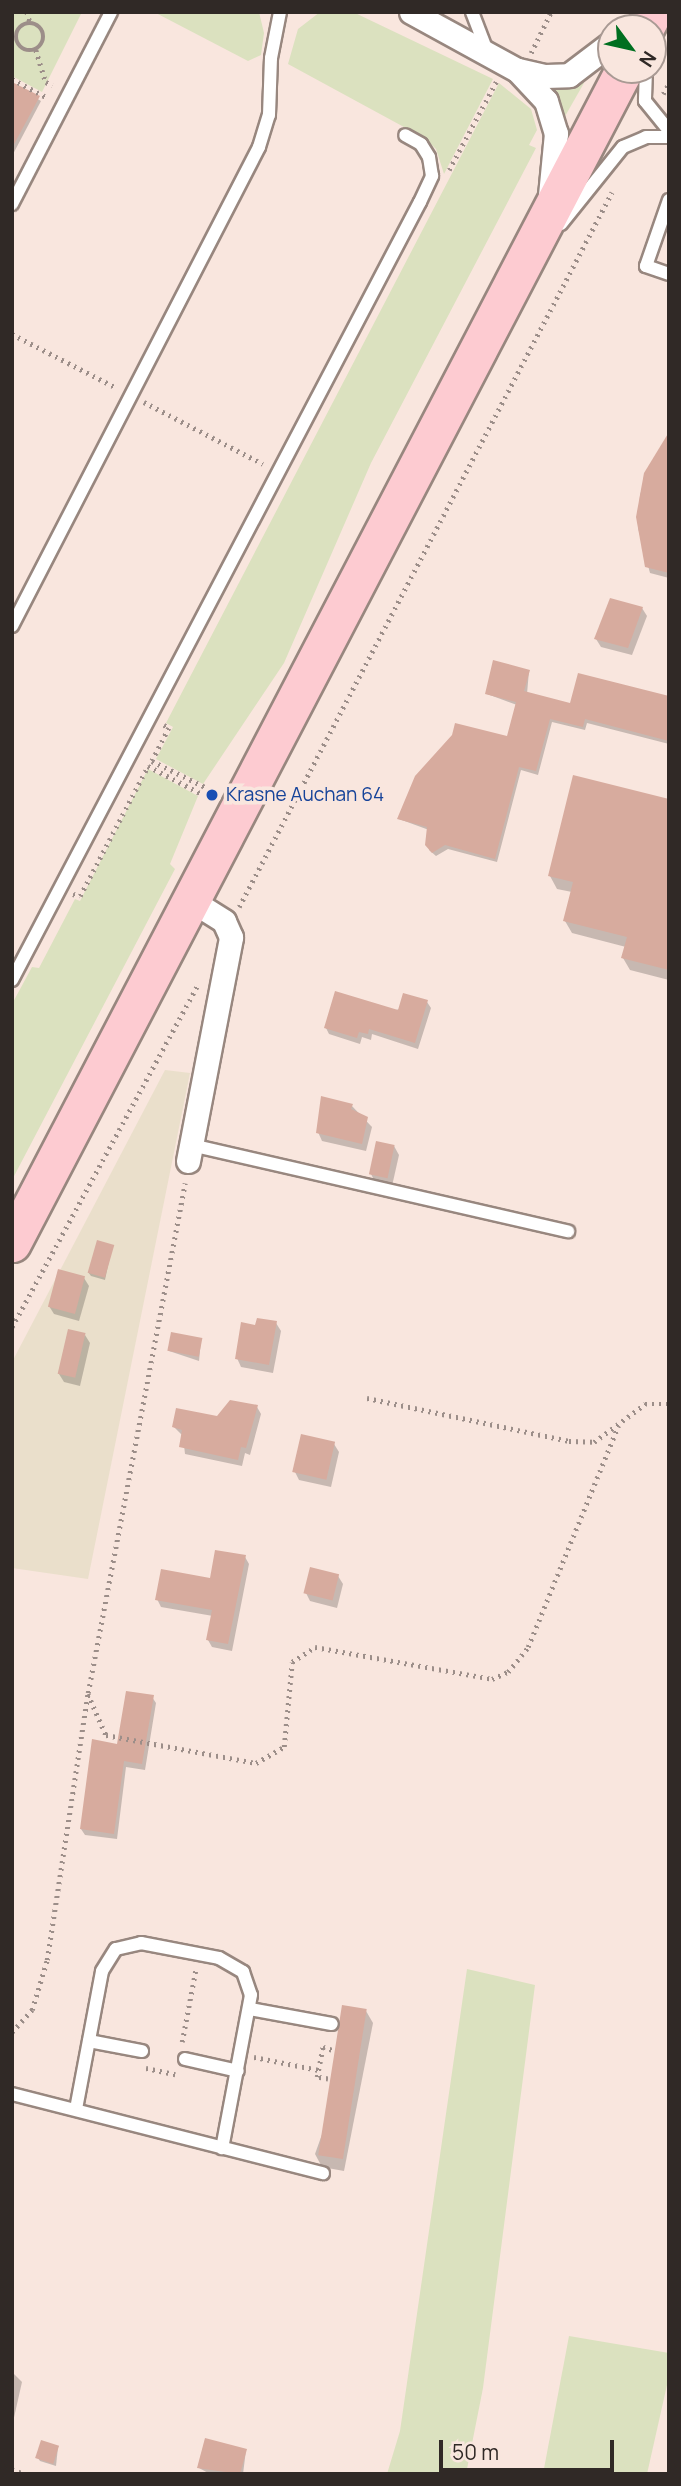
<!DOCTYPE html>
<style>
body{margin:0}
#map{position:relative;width:681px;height:2486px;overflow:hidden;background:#f9e6de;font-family:Manrope,sans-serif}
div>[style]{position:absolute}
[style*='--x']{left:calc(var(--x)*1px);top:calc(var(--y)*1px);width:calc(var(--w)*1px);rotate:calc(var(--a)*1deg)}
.industrial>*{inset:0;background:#eadfcb}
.green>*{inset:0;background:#dbe1bf}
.shadow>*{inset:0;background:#0003}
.building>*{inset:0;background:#d7ab9e;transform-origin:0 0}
.path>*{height:4.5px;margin-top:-2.25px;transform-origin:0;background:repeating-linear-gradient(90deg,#9c8e89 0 2px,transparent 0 7px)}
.path>.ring{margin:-2.25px;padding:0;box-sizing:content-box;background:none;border:4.5px solid #9c8e89;border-radius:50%}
.roads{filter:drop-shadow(2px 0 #98877f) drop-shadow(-2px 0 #98877f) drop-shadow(0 2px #98877f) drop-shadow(0 -2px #98877f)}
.service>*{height:12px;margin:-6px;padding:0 6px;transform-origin:6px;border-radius:6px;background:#fff}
.minor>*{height:23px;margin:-11.5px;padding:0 11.5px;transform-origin:11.5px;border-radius:11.5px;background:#fff}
.primary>*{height:37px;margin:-18.5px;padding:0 18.5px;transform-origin:18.5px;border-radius:18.5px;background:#fdcbd1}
.dots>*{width:19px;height:19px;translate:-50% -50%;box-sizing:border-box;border:4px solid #f9e6de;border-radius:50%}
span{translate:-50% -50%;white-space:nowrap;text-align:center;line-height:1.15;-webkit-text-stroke:7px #f9e6de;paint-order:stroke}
.transit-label{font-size:19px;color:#164399}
.left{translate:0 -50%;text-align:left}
.frame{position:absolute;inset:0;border:14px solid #302926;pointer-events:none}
.north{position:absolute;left:597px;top:14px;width:70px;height:70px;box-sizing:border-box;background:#f9e6de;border:2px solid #a99a94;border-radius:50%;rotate:123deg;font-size:19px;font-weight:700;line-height:28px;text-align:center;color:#302926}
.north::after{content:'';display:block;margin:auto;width:24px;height:32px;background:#006f20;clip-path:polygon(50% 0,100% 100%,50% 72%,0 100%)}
.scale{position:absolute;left:439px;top:2440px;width:175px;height:32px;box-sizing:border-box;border:4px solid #302926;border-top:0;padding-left:9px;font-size:21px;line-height:24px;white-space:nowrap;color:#302926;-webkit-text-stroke:5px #f9e6de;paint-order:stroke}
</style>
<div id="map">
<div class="industrial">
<i style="clip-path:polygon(165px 1070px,190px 1073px,88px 1579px,12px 1568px,12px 1362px)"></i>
</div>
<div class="green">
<i style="clip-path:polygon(12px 12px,82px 12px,42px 92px,12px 76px)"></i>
<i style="clip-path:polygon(154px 12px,259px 12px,264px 33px,261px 55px,248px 61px)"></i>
<i style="clip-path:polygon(320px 12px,353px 12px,493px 79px,444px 174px,436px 149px,426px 139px,288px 64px,298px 29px)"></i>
<i style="clip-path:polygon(582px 81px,584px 83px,564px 118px,552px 89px)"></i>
<i style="clip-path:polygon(499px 83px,531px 109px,537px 130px,529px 145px,536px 148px,371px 463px,284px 663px,203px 784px,156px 759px,173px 727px,166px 723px)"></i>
<i style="clip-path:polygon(148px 769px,198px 796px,170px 864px,175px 869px,12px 1180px,12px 1004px,32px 967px,39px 968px,75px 899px,80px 901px)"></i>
<i style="clip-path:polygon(467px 1969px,535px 1985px,483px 2388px,466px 2474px,387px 2474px,400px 2431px)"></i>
<i style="clip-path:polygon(569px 2336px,669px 2353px,669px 2376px,647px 2474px,543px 2474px)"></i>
</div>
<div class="shadow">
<i style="clip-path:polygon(12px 84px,41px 101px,12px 156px)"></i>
<i style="clip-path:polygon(669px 444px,669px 578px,650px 573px,638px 528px,640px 495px,650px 464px)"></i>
<i style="clip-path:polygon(642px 608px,647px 616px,632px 655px,601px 647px,596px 639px)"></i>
<i style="clip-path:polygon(529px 671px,527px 694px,571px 705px,669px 698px,669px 744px,587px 723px,585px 730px,552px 722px,538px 775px,521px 770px,497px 862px,448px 849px,436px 856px,429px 850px,429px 830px,399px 819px,508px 738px,517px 705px,487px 694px)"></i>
<i style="clip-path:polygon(669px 801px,669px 980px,630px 970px,623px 958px,626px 947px,572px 933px,565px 921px,572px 892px,557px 889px,550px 876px)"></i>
<i style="clip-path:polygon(427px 1002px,431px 1008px,418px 1049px,372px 1034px,371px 1040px,362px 1037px,360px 1044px,329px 1034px,326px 1028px)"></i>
<i style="clip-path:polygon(351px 1105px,372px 1127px,366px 1151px,322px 1141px,318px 1132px)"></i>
<i style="clip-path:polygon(394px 1146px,399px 1155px,392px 1186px,375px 1182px,371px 1174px)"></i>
<i style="clip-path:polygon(112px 1247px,105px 1280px,91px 1276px,88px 1272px)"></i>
<i style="clip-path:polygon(84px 1278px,89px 1286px,79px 1321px,54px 1314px,49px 1306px)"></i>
<i style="clip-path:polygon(276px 1323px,281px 1331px,273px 1373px,241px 1367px,237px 1358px,257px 1327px)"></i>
<i style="clip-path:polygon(85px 1335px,90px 1343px,80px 1386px,64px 1382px,59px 1374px)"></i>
<i style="clip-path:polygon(201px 1340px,199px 1361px,169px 1351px)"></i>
<i style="clip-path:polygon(257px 1407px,261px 1414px,250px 1455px,245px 1453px,242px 1466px,185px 1454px,183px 1436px,174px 1427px)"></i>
<i style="clip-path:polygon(334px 1444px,339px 1452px,331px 1487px,299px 1480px,295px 1472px)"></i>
<i style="clip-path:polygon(245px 1557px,249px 1564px,232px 1651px,212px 1647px,208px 1640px,213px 1616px,161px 1607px,157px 1599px,212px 1580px)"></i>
<i style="clip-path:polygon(338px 1576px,343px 1584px,337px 1608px,310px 1601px,306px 1593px)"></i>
<i style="clip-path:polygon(152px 1697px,156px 1703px,145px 1770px,126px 1767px,117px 1839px,85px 1835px,81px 1829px,118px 1746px)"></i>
<i style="clip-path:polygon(366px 2011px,373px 2023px,344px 2171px,322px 2167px,315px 2154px)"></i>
<i style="clip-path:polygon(12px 2372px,22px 2382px,13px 2422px,12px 2422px)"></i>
<i style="clip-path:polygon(58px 2447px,56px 2466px,40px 2461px,38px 2458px)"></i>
<i style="clip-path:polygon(246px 2450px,243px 2474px,210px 2474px,199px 2468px)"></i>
</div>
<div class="building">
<i style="clip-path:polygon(12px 82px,40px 96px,12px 148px)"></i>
<i style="clip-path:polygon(669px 432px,669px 573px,645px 567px,636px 517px,644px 473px)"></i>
<i style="clip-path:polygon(610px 598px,643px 607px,628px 648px,594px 639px)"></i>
<i style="clip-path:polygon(493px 660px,530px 670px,524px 691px,570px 703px,578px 673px,669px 696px,669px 741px,585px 719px,583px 727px,550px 719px,536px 771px,519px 767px,495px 859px,445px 845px,432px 853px,425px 845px,427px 827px,397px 819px,415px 776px,452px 735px,455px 723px,507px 736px,516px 702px,485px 694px)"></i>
<i style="clip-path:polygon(573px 775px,669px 799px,669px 970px,621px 958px,627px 937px,563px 921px,573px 882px,548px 876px)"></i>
<i style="clip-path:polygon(335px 991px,398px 1010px,403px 993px,428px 1000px,415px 1043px,369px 1029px,368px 1034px,359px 1032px,357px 1038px,324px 1028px)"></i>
<i style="clip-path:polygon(321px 1096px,353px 1104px,351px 1109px,368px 1117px,362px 1144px,316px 1133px)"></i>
<i style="left:376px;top:1141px;width:19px;height:34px;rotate:12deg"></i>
<i style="left:97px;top:1240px;width:18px;height:34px;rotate:16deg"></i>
<i style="left:58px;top:1269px;width:28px;height:39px;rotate:15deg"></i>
<i style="clip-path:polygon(257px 1318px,277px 1321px,269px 1365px,235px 1359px,241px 1322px,255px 1325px)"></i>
<i style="left:68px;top:1329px;width:18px;height:46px;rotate:13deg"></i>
<i style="left:171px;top:1332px;width:32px;height:19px;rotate:11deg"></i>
<i style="clip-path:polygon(230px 1400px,258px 1405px,246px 1448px,241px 1447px,238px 1460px,179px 1447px,182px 1430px,172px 1427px,176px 1408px,217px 1416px)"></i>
<i style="left:301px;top:1434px;width:35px;height:39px;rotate:13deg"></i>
<i style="clip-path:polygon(215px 1550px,246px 1555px,228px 1644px,206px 1640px,212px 1610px,155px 1600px,161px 1569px,210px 1578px)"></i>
<i style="left:310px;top:1567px;width:30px;height:27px;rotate:14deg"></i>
<i style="clip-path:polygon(126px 1691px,154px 1695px,142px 1764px,124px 1761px,114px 1834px,80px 1829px,92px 1739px,117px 1744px)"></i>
<i style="left:342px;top:2005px;width:25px;height:152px;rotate:9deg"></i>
<i style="clip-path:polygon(205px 2438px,247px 2449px,240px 2474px,197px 2468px)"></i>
<i style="left:41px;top:2440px;width:19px;height:19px;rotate:18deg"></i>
</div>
<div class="path">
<i style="--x:27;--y:12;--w:10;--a:73"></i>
<i class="ring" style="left:16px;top:23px;width:23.5px;height:23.5px"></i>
<i style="--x:36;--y:50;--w:34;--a:73"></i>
<i style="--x:46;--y:82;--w:7;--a:27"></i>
<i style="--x:531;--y:53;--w:46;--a:-64"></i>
<i style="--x:12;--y:79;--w:38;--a:28"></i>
<i style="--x:663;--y:94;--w:13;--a:-61"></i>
<i style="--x:449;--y:170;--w:100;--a:-61.9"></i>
<i style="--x:12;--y:334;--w:118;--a:27.2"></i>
<i style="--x:144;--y:402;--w:134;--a:27.5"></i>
<i style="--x:164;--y:725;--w:6;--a:31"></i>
<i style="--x:169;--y:728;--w:37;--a:117"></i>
<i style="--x:152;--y:761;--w:61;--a:26.1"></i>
<i style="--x:73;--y:894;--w:7;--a:16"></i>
<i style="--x:80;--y:896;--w:147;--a:-62.4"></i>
<i style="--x:148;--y:766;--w:63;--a:27.4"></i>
<i style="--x:239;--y:907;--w:806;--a:-62.45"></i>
<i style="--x:12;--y:1327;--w:388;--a:-61.5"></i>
<i style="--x:367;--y:1398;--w:207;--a:12"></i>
<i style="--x:569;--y:1441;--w:25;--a:2"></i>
<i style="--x:594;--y:1442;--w:64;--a:-36.7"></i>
<i style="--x:645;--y:1404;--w:24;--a:0"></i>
<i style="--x:88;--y:1694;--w:45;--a:66.3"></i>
<i style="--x:106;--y:1735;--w:153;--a:10.6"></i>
<i style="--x:256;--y:1763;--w:32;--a:-30"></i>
<i style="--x:284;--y:1747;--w:85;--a:-84.6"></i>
<i style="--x:292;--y:1662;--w:27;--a:-33"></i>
<i style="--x:315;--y:1647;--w:180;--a:10.2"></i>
<i style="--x:492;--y:1679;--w:17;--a:-24"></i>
<i style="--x:508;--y:1672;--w:32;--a:-51"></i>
<i style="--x:528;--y:1647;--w:239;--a:-67.8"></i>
<i style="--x:12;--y:2032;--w:30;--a:-48"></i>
<i style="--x:32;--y:2010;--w:52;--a:-73.3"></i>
<i style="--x:47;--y:1960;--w:270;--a:-81.3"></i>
<i style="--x:88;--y:1693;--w:519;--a:-79.23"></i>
<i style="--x:182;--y:2042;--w:75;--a:-79.3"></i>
<i style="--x:254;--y:2057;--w:66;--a:11.3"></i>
<i style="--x:146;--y:2068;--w:30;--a:12"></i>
<i style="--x:328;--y:2079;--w:11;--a:-170"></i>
<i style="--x:317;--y:2077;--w:31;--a:-79"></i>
<i style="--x:323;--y:2047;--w:10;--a:17"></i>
<i style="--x:12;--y:2470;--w:15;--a:16"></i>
</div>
<div class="roads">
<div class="service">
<i style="--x:472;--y:12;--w:42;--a:69"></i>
<i style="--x:646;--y:70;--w:31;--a:92"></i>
<i style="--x:645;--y:101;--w:38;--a:51"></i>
<i style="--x:669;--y:200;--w:70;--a:109.2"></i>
<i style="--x:646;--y:266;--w:24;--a:19"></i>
<i style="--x:12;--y:204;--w:216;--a:-62.7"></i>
<i style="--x:561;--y:224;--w:99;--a:-51.2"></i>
<i style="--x:623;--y:147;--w:25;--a:-23"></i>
<i style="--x:646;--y:137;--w:23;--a:0"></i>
<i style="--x:12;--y:626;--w:539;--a:-62.72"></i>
<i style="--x:259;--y:147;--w:34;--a:-73"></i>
<i style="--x:269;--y:115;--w:57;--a:-88"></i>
<i style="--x:271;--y:58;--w:47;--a:-78.9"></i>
<i style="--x:12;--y:980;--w:878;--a:-62.33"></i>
<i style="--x:420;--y:202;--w:29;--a:-65"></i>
<i style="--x:432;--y:176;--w:19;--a:-99"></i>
<i style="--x:429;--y:157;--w:15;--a:-122"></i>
<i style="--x:421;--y:144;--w:18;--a:-151"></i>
<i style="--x:191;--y:1145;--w:387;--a:12.9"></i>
<i style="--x:250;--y:2009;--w:83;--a:10.4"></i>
<i style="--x:89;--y:2041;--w:54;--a:10.7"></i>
<i style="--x:185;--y:2059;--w:54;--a:12.8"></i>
<i style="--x:12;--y:2094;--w:321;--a:14.3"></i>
<i style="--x:76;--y:2109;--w:140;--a:-79.3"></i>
<i style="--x:102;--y:1971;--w:26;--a:-58"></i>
<i style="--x:116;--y:1949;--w:26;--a:-13"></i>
<i style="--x:141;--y:1943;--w:79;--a:10.9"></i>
<i style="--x:219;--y:1958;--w:28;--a:30"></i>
<i style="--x:243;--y:1972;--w:24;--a:71"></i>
<i style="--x:251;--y:1995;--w:156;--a:100.7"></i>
</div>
<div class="minor">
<i style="--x:411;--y:12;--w:121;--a:28.7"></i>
<i style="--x:517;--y:70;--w:42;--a:46.9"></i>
<i style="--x:546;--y:101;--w:34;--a:73"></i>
<i style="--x:556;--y:133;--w:62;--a:95.5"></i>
<i style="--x:518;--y:70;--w:28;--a:13"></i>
<i style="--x:545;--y:76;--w:24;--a:-2"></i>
<i style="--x:569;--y:75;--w:53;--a:-37.3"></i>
<i style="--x:188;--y:1161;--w:228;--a:-79.1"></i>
<i style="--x:231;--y:937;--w:17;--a:-114"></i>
<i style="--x:224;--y:921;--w:39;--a:-148"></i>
</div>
<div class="primary">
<i style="--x:645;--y:28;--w:18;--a:-63"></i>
<i style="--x:12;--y:1243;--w:1323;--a:-62.45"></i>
</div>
</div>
<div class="dots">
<i style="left:212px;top:795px;background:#1a4fb4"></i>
</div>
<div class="transit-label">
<span class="left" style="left:226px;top:795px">Krasne Auchan 64</span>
</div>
<div class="frame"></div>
<div class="north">N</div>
<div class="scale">50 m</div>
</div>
